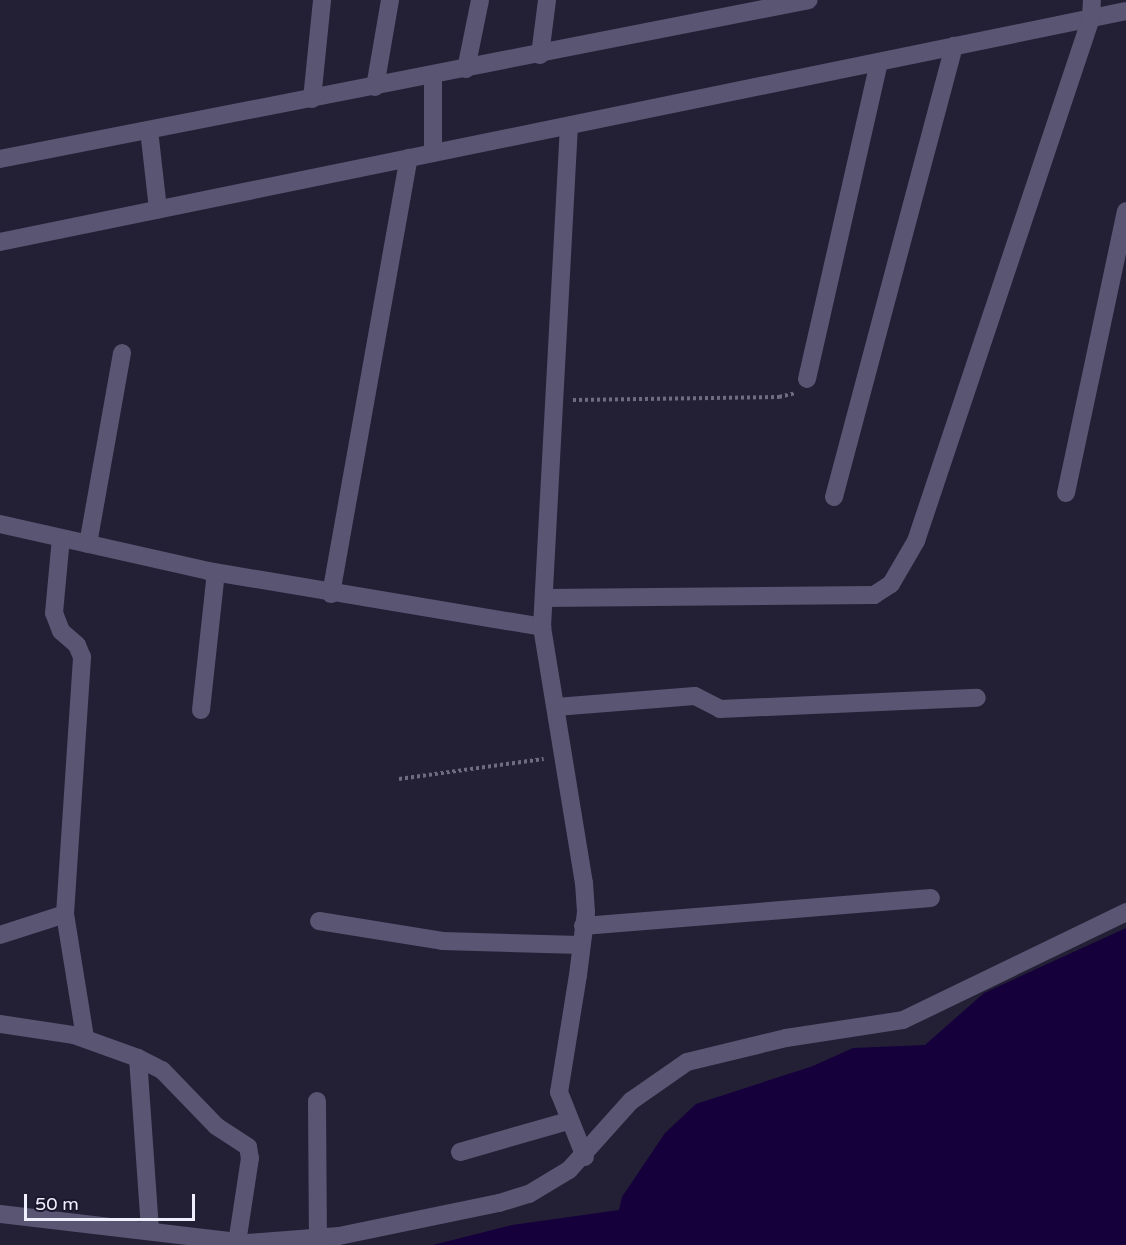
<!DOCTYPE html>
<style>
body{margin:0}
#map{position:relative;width:1126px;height:1245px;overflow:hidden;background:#231f35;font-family:"Varela Round",sans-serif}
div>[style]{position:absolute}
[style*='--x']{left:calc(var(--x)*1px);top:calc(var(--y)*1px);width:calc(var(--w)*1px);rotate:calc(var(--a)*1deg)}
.water>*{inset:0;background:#15003b}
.path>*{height:4px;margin-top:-2px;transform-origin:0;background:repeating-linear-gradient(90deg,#6f6c80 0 3px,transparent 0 6px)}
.street>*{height:18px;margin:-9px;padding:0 9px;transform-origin:9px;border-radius:9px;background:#595572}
span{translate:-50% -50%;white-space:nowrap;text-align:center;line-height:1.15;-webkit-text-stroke:5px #1a162b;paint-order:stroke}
.scale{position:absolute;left:24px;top:1194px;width:171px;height:27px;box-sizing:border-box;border:3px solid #f0effe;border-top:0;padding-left:8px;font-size:18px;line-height:21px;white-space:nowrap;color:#f0effe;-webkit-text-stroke:4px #1a162b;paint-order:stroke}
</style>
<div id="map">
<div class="water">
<i style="clip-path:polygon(1126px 928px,1126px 1245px,433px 1245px,512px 1225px,619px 1210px,622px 1197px,665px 1133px,696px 1104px,813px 1066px,853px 1048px,925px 1045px,984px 993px)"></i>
</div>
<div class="path">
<i style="--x:573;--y:400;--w:206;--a:-0.8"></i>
<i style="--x:779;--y:397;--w:17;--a:-13"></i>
<i style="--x:399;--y:779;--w:146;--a:-7.9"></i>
</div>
<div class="street">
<i style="--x:540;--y:55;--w:55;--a:-82.7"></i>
<i style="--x:466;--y:69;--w:70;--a:-78.5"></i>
<i style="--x:433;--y:76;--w:77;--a:90"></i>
<i style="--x:375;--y:87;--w:88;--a:-80.2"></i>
<i style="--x:312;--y:99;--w:100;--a:-84.2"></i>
<i style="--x:149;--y:130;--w:80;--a:83.5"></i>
<i style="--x:0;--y:159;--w:824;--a:-11.12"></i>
<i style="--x:0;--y:242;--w:1149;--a:-11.59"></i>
<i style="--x:807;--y:379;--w:325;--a:-77.2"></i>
<i style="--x:1066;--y:493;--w:288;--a:-78"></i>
<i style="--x:834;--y:497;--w:467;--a:-75.1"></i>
<i style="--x:0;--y:524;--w:213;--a:12.7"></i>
<i style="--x:208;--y:571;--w:339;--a:9.5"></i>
<i style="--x:542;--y:627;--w:259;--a:80.7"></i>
<i style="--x:584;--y:883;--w:29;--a:86"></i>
<i style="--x:586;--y:912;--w:64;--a:97.2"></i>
<i style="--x:578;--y:975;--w:119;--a:99.2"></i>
<i style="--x:559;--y:1092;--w:70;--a:68.2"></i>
<i style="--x:88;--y:544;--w:194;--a:-79.9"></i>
<i style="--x:331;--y:594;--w:443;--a:-79.9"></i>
<i style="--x:544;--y:598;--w:330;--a:-0.5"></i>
<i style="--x:874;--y:595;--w:20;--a:-33"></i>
<i style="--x:891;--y:584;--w:50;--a:-59.8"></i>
<i style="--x:916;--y:541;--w:552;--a:-71.5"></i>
<i style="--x:1091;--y:18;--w:18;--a:-87"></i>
<i style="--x:542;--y:627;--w:502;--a:-86.92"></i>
<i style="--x:556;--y:707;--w:139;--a:-4.5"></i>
<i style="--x:695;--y:696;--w:28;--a:27"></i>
<i style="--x:720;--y:709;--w:257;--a:-2.5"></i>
<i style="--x:201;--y:710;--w:138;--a:-83.8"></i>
<i style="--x:65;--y:914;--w:126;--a:80.8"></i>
<i style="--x:319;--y:921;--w:125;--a:9.2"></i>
<i style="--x:442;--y:941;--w:138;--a:1.7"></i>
<i style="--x:583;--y:926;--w:349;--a:-4.6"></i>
<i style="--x:0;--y:935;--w:68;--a:-17.9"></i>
<i style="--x:65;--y:914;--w:258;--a:-86.2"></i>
<i style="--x:82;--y:657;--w:13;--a:-113"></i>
<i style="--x:77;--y:645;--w:21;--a:-139"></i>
<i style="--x:61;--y:631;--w:19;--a:-111"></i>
<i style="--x:54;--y:613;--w:75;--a:-84.7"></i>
<i style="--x:0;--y:1024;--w:75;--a:8.5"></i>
<i style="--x:74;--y:1035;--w:68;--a:19.8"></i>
<i style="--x:138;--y:1058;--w:173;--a:86"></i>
<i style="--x:138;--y:1058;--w:27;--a:27"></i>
<i style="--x:162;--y:1070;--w:78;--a:46"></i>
<i style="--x:216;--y:1126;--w:38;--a:33"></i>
<i style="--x:248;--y:1147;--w:11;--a:80"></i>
<i style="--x:250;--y:1158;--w:86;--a:98.7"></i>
<i style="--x:317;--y:1101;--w:138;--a:89.6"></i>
<i style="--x:460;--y:1152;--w:112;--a:-16"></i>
<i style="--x:0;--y:1214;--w:250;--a:6.7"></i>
<i style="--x:248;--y:1243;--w:91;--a:-4.4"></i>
<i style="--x:339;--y:1236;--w:163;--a:-11.7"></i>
<i style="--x:499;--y:1203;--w:31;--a:-17"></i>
<i style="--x:529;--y:1194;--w:47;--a:-31"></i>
<i style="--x:569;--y:1170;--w:93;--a:-48.1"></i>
<i style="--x:631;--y:1101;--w:68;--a:-34.9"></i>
<i style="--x:687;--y:1062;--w:102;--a:-13.6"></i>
<i style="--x:786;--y:1038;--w:118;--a:-8.7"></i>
<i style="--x:903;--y:1020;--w:248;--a:-25.8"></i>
</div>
<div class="scale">50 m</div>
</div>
